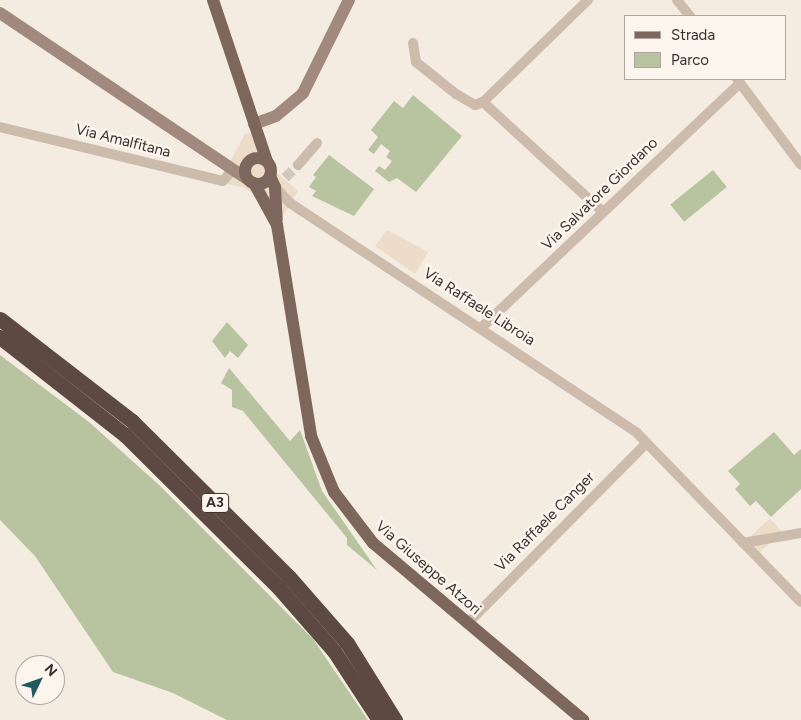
<!DOCTYPE html>
<style>
body{margin:0}
#map{position:relative;width:801px;height:720px;overflow:hidden;background:#f4ebe1;font-family:Figtree,sans-serif}
div>[style]{position:absolute}
[style*='--x']{left:calc(var(--x)*1px);top:calc(var(--y)*1px);width:calc(var(--w)*1px);rotate:calc(var(--a)*1deg)}
.green>*{inset:0;background:#b8c4a0;transform-origin:0 0}
.plaza>*{inset:0;background:#ecdcc8}
.street-tunnel>*{height:10px;margin-top:-5px;transform-origin:0;background:repeating-linear-gradient(90deg,#cfc6bd 0 10px,transparent 0 15px)}
.street>*{height:10px;margin:-5px;padding:0 5px;transform-origin:5px;border-radius:5px;background:#cdbbac}
.secondary>*{height:12px;margin:-6px;padding:0 6px;transform-origin:6px;border-radius:6px;background:#a18a7d}
.primary>*{height:12px;margin:-6px;padding:0 6px;transform-origin:6px;border-radius:6px;background:#7d675c}
.primary>.ring{margin:-6px;padding:0;box-sizing:content-box;background:none;border:12px solid #7d675c;border-radius:50%}
.highway>*{height:15px;margin:-7.5px;padding:0 7.5px;transform-origin:7.5px;border-radius:7.5px;background:#5c4a42}
span{translate:-50% -50%;white-space:nowrap;text-align:center;line-height:1.15;-webkit-text-stroke:5px #fbf5ee;paint-order:stroke}
.shield-label span{padding:1px 4px;background:#fbf5ee;border:1px solid;border-radius:4px;-webkit-text-stroke-width:0}
.shield-label{font-size:14px;color:#3b302b;font-weight:700}
.street-label{font-size:15px;color:#3b302b}
.legend{position:absolute;left:624px;top:15px;width:162px;height:65px;box-sizing:border-box;background:#fbf5ee;border:1px solid #aea6a0;margin:0;padding:6px 9px;list-style:none;font-size:15px;color:#3b302b}
.legend li{display:flex;align-items:center;gap:10px;height:25px}
.legend b{width:25px;border:1px solid #aea6a0}
.north{position:absolute;left:15px;top:655px;width:50px;height:50px;box-sizing:border-box;background:#fbf5ee;border:1px solid #aea6a0;border-radius:50%;rotate:48deg;font-size:14px;font-weight:700;line-height:20px;text-align:center;color:#3b302b}
.north::after{content:'';display:block;margin:auto;width:18px;height:22px;background:#1f5a5e;clip-path:polygon(50% 0,100% 100%,50% 72%,0 100%)}
</style>
<div id="map">
<div class="green">
<i style="clip-path:polygon(413px 95px,462px 136px,416px 192px,397px 178px,389px 182px,375px 171px,379px 166px,385px 170px,392px 161px,386px 157px,390px 151px,381px 144px,374px 154px,368px 150px,378px 137px,371px 130px,394px 101px,403px 108px)"></i>
<i style="clip-path:polygon(329px 155px,374px 189px,354px 216px,312px 196px,316px 191px,309px 187px,316px 177px,313px 175px)"></i>
<i style="left:713px;top:170px;width:22px;height:55px;rotate:51deg"></i>
<i style="clip-path:polygon(227px 322px,248px 345px,238px 358px,230px 351px,225px 358px,212px 341px)"></i>
<i style="clip-path:polygon(0 355px,89px 422px,159px 485px,313px 639px,368px 720px,227px 720px,173px 693px,113px 672px,35px 556px,0 520px)"></i>
<i style="clip-path:polygon(229px 368px,290px 441px,300px 430px,322px 491px,377px 570px,347px 545px,347px 538px,243px 411px,232px 407px,232px 390px,221px 383px)"></i>
<i style="clip-path:polygon(774px 432px,794px 455px,801px 449px,801px 489px,771px 517px,756px 501px,750px 506px,735px 489px,740px 484px,728px 471px)"></i>
</div>
<div class="plaza">
<i style="clip-path:polygon(263px 131px,277px 173px,298px 191px,283px 216px,245px 188px,219px 182px,245px 134px)"></i>
<i style="clip-path:polygon(387px 230px,428px 252px,415px 274px,375px 246px)"></i>
<i style="clip-path:polygon(770px 518px,782px 532px,782px 540px,778px 543px,774px 539px,759px 553px,748px 539px)"></i>
</div>
<div class="street-tunnel">
<i style="--x:285;--y:178;--w:18;--a:-45"></i>
</div>
<div class="street">
<i style="--x:588;--y:0;--w:146;--a:135.8"></i>
<i style="--x:483;--y:102;--w:161;--a:42.5"></i>
<i style="--x:677;--y:0;--w:21;--a:51"></i>
<i style="--x:413;--y:43;--w:19;--a:81"></i>
<i style="--x:416;--y:62;--w:51;--a:38.7"></i>
<i style="--x:456;--y:94;--w:22;--a:30"></i>
<i style="--x:475;--y:105;--w:9;--a:-21"></i>
<i style="--x:737;--y:79;--w:107;--a:53.3"></i>
<i style="--x:0;--y:127;--w:229;--a:13.6"></i>
<i style="--x:223;--y:181;--w:16;--a:-50"></i>
<i style="--x:298;--y:165;--w:29;--a:-49"></i>
<i style="--x:275;--y:187;--w:22;--a:47"></i>
<i style="--x:290;--y:203;--w:416;--a:33.5"></i>
<i style="--x:637;--y:433;--w:235;--a:45.9"></i>
<i style="--x:482;--y:327;--w:355;--a:-43.4"></i>
<i style="--x:743;--y:543;--w:59;--a:-9.8"></i>
<i style="--x:467;--y:624;--w:255;--a:-45.2"></i>
</div>
<div class="secondary">
<i style="--x:0;--y:13;--w:296;--a:33.9"></i>
<i style="--x:254;--y:124;--w:23;--a:-20"></i>
<i style="--x:276;--y:116;--w:35;--a:-40"></i>
<i style="--x:303;--y:93;--w:104;--a:-63.7"></i>
</div>
<div class="primary">
<i style="--x:213;--y:0;--w:170;--a:71.5"></i>
<i class="ring" style="left:245px;top:158px;width:14px;height:14px"></i>
<i style="--x:270;--y:176;--w:12;--a:66"></i>
<i style="--x:275;--y:187;--w:33;--a:87"></i>
<i style="--x:254;--y:183;--w:48;--a:61.3"></i>
<i style="--x:277;--y:225;--w:214;--a:80.8"></i>
<i style="--x:311;--y:436;--w:61;--a:67.7"></i>
<i style="--x:334;--y:492;--w:64;--a:52.6"></i>
<i style="--x:373;--y:543;--w:275;--a:40.1"></i>
</div>
<div class="highway">
<i style="--x:0;--y:319;--w:167;--a:37.7"></i>
<i style="--x:132;--y:421;--w:221;--a:44.8"></i>
<i style="--x:289;--y:577;--w:88;--a:48.7"></i>
<i style="--x:347;--y:643;--w:91;--a:58.1"></i>
<i style="--x:0;--y:337;--w:159;--a:38.1"></i>
<i style="--x:125;--y:435;--w:217;--a:44.8"></i>
<i style="--x:279;--y:588;--w:84;--a:48.9"></i>
<i style="--x:334;--y:651;--w:82;--a:56.9"></i>
</div>
<div class="shield-label">
<span style="left:215px;top:503px">A3</span>
</div>
<div class="street-label">
<span style="left:123px;top:141px;rotate:14deg">Via Amalfitana</span>
<span style="left:600px;top:194px;rotate:-44deg">Via Salvatore Giordano</span>
<span style="left:479px;top:307px;rotate:33deg">Via Raffaele Libroia</span>
<span style="left:545px;top:522px;rotate:-45deg">Via Raffaele Canger</span>
<span style="left:428px;top:568px;rotate:41deg">Via Giuseppe Atzori</span>
</div>
<ul class="legend">
<li><b style="height:6px;background:#7d675c"></b>Strada</li>
<li><b style="height:14px;background:#b8c4a0"></b>Parco</li>
</ul>
<div class="north">N</div>
</div>
